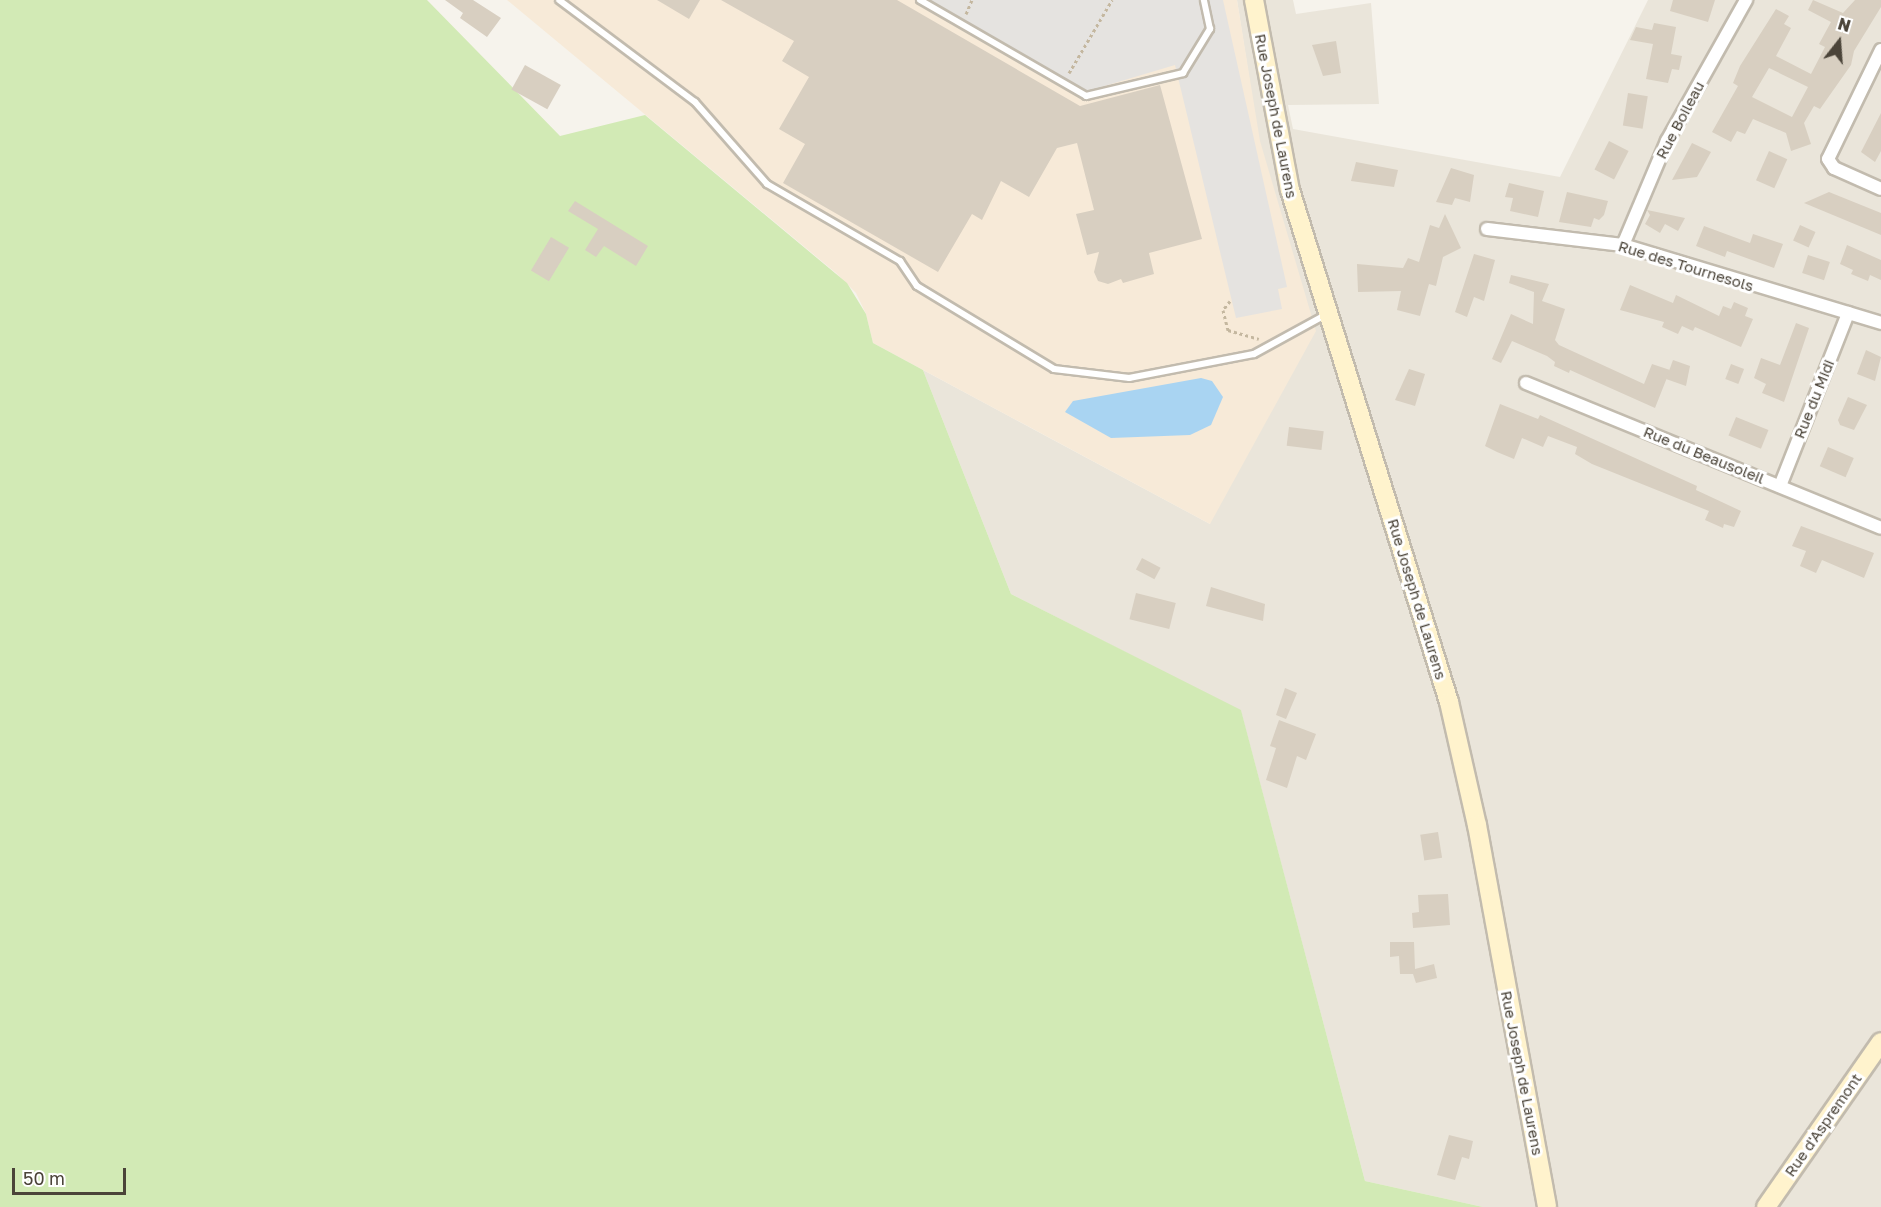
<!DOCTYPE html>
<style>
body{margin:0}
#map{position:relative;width:1881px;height:1207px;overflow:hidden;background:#f6f3ec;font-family:"Golos Text",sans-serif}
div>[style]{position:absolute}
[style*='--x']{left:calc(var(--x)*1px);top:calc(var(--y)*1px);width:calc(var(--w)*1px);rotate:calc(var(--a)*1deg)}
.residential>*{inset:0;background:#eae5da}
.commercial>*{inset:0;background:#f7ead8}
.green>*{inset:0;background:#d2eab5}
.parking>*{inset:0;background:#e5e3e0}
.water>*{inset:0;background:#a9d4f2}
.building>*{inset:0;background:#d8cfc1;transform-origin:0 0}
.path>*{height:3px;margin-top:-1.5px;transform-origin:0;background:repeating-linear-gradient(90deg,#c4b79f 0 3px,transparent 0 6px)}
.roads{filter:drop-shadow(2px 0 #c2bbae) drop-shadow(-2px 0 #c2bbae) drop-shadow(0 2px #c2bbae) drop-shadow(0 -2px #c2bbae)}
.service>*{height:6px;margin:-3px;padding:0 3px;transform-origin:3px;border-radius:3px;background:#fff}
.minor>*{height:12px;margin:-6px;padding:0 6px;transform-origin:6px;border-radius:6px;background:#fff}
.secondary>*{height:18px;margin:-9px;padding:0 9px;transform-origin:9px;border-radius:9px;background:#fff3cd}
span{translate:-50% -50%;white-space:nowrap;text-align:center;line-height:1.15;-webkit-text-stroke:6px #fff;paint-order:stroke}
.street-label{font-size:15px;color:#4b4439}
.north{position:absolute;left:1809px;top:12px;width:60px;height:60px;-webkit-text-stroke:4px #fff;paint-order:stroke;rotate:17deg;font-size:16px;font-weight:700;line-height:24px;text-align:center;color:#4b4439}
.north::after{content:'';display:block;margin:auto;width:21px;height:27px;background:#4b4439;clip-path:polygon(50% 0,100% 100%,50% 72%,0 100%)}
.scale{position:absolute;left:12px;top:1168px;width:114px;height:27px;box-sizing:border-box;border:3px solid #4b4439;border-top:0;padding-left:8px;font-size:18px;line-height:21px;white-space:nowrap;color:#4b4439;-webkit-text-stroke:4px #fff;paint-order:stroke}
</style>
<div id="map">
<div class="residential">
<i style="clip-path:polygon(1237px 0,1293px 0,1296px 14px,1371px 3px,1379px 104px,1288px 105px,1293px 129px,1560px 177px,1648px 0,1881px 0,1881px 1207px,1483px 1207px,1365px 1181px,1241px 711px,1011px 594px,923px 370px,1210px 524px,1259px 141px)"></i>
</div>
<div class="commercial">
<i style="clip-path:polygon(507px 0,1237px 0,1260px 141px,1316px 331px,1210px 524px,873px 343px,866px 314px,856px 293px,836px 273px)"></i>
</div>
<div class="green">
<i style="clip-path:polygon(0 0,427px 0,560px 136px,645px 115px,847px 283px,866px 314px,873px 343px,923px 370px,1011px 594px,1241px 710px,1365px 1181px,1483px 1207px,0 1207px)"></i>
</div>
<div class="parking">
<i style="clip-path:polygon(920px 0,1223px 0,1287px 287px,1278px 289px,1282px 309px,1236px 318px,1175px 65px,1081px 93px)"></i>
</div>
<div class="water">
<i style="clip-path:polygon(1201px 378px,1212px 381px,1223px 397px,1211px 425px,1190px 435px,1111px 438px,1065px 412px,1073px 401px)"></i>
</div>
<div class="building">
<i style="clip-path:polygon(445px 0,473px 0,501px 18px,487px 37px,460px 18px,463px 13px)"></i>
<i style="clip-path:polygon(657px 0,700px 0,689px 19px)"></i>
<i style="clip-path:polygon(721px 0,897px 0,1080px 106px,1160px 85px,1202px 239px,1149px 253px,1154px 274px,1123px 283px,1121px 279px,1108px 284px,1098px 281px,1094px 272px,1099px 252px,1087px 255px,1076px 214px,1094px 210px,1077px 143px,1057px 148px,1029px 197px,1001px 181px,982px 220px,972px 214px,938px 272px,783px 183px,805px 144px,779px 129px,809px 77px,782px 61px,794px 41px)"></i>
<i style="clip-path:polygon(1673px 0,1715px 0,1708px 22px,1670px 11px)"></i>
<i style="clip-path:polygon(evenodd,1813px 0,1843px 13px,1855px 0,1881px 0,1881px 7px,1854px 51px,1851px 65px,1820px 109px,1814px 106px,1804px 123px,1811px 144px,1791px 151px,1786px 133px,1753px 119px,1745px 134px,1737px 131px,1731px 142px,1712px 132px,1738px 86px,1733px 83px,1740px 66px,1776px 9px,1789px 16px,1784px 24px,1791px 28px,1776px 56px,1811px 74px,1825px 47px,1819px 44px,1831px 22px,1808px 10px,1813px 0,1769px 68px,1808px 87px,1792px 117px,1752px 97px,1769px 68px)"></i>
<i style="clip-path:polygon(1654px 23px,1676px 27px,1671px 54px,1682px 56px,1679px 70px,1672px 69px,1668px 83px,1646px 79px,1653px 44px,1630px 40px,1636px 27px,1652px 30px)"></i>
<i style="clip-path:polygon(1336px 41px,1341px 73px,1323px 76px,1312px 45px)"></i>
<i style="left:525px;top:65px;width:41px;height:28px;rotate:29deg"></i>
<i style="left:1628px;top:93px;width:20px;height:33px;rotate:9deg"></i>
<i style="clip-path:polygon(1881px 113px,1881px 151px,1875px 162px,1861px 152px)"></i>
<i style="left:1609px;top:141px;width:22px;height:32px;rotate:27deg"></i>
<i style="clip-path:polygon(1692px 143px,1711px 152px,1697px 177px,1672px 180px)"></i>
<i style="left:1769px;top:151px;width:20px;height:32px;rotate:24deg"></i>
<i style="clip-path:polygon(1356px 162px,1398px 170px,1394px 187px,1351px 181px)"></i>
<i style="clip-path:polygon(1451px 168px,1474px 175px,1470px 202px,1455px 198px,1452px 205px,1436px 202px)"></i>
<i style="clip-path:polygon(1509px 183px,1544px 191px,1538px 217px,1510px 211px,1513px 198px,1505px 197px)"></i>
<i style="clip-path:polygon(1567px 192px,1608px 201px,1604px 215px,1599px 220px,1594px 218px,1591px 227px,1559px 222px)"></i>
<i style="clip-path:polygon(1829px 192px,1881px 213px,1881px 235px,1804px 203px)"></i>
<i style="clip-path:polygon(575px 201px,648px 246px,636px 266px,604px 246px,596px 257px,585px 250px,598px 229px,568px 211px)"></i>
<i style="clip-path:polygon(1647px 210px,1652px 211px,1685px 218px,1678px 231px,1665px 224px,1660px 233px,1645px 224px,1650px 215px)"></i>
<i style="clip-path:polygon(1445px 214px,1461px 248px,1443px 257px,1436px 286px,1429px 284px,1420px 316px,1397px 310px,1401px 291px,1358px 292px,1357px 264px,1403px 268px,1408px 258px,1419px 262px,1430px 225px,1439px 228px)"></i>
<i style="left:1800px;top:225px;width:17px;height:17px;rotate:24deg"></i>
<i style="clip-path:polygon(1704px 226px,1750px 243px,1753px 234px,1783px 244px,1774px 268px,1727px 251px,1725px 257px,1696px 246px)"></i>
<i style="left:551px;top:237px;width:21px;height:39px;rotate:31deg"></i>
<i style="clip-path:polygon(1847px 245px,1881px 260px,1881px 280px,1870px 275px,1868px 281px,1851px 274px,1853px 270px,1840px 264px)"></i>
<i style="clip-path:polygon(1474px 254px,1495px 260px,1484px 301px,1474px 297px,1467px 317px,1455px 312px)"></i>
<i style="left:1808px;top:255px;width:23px;height:19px;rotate:18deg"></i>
<i style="clip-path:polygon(1511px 275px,1549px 284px,1542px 301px,1565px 309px,1555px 340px,1559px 345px,1644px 384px,1652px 364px,1670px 370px,1655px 408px,1570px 370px,1569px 373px,1554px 366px,1555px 362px,1547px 356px,1512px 341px,1501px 363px,1492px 359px,1511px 314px,1533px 324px,1534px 292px,1509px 283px)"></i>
<i style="clip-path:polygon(1630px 285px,1673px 303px,1676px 295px,1719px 316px,1723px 306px,1731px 309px,1734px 302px,1748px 308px,1745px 316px,1753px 319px,1741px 347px,1695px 327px,1693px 331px,1682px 326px,1678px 334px,1662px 327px,1664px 322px,1620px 310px)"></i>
<i style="clip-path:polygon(1796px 323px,1809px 328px,1784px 402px,1762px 393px,1766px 384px,1754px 378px,1761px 358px,1780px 365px)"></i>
<i style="clip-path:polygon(1866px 350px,1881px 357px,1875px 381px,1857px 374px)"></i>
<i style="clip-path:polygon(1673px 360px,1690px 366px,1686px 386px,1666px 379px)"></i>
<i style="left:1731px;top:364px;width:14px;height:16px;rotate:21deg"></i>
<i style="clip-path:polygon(1409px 369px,1425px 374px,1415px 406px,1395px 400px)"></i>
<i style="clip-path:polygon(1848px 397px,1867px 405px,1854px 430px,1840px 425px,1838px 420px)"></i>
<i style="clip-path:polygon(1500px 404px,1538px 419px,1540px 415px,1697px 486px,1696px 490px,1741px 511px,1734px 527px,1724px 524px,1723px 528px,1705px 520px,1709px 511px,1592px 464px,1575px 454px,1577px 447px,1548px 436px,1543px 447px,1522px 438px,1514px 459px,1497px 452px,1485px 446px)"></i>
<i style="left:1736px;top:417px;width:35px;height:20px;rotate:22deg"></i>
<i style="left:1289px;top:427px;width:35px;height:19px;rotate:7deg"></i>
<i style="left:1828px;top:447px;width:28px;height:21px;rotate:23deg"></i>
<i style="clip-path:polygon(1801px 526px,1874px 553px,1864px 578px,1822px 560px,1816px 573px,1800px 566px,1806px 551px,1792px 546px)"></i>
<i style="left:1142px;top:558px;width:21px;height:13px;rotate:28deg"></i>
<i style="clip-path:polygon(1211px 587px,1265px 604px,1263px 621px,1206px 606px)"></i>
<i style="left:1136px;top:593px;width:41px;height:27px;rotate:14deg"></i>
<i style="clip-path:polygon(1285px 688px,1297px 693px,1286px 719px,1276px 715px)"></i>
<i style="clip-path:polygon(1279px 720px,1316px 734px,1306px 760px,1297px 756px,1287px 788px,1266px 780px,1276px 748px,1270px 746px)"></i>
<i style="left:1438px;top:832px;width:26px;height:18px;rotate:81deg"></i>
<i style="clip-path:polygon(1448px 894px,1450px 925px,1413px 928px,1412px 913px,1419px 912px,1418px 895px)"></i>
<i style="clip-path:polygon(1390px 942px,1414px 942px,1415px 969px,1434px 964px,1437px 978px,1416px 983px,1413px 974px,1400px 974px,1399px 956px,1390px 957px)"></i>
<i style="clip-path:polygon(1449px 1135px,1473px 1141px,1469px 1159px,1462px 1157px,1455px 1180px,1437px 1175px)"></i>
</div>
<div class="path">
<i style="--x:966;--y:14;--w:15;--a:-67"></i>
<i style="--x:1069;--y:73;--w:85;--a:-59.5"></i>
<i style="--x:1230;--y:301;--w:11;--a:128"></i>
<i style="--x:1223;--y:310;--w:21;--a:76"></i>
<i style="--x:1228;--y:330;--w:32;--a:16"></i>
</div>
<div class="roads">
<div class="service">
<i style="--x:559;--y:0;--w:170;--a:36.9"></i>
<i style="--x:695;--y:102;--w:109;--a:48.7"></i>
<i style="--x:767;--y:184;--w:154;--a:30.1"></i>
<i style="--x:900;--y:261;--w:30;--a:56"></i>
<i style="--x:917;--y:286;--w:160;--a:31.2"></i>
<i style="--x:1054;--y:369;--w:76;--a:6.8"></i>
<i style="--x:1129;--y:378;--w:127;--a:-10.9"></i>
<i style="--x:1254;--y:354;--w:83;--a:-28.7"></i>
<i style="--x:920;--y:0;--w:192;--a:30"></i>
<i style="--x:1086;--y:96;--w:100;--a:-13.3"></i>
<i style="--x:1183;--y:73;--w:52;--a:-58.5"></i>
<i style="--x:1210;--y:29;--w:30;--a:-102"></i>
</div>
<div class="minor">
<i style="--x:1881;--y:50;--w:121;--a:115.9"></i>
<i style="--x:1828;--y:159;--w:11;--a:56"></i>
<i style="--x:1834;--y:168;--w:51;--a:24.1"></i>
<i style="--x:1487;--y:229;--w:137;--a:6.7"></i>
<i style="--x:1623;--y:245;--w:270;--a:16.8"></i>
<i style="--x:1623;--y:245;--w:113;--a:-67.1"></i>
<i style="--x:1667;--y:141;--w:162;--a:-60.7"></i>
<i style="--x:1526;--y:383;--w:383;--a:22.2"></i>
<i style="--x:1780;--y:486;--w:186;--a:-68.5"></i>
</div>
<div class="secondary">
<i style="--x:1254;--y:0;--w:193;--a:79.3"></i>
<i style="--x:1290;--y:190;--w:536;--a:72.75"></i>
<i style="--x:1449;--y:702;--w:126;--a:77.2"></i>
<i style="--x:1477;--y:825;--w:388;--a:79.6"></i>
<i style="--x:1766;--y:1207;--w:201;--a:-55.1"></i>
</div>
</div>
<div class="street-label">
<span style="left:1276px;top:116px;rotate:79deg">Rue Joseph de Laurens</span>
<span style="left:1680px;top:120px;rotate:-62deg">Rue Boileau</span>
<span style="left:1686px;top:266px;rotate:17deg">Rue des Tournesols</span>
<span style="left:1814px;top:399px;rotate:-68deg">Rue du Midi</span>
<span style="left:1704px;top:455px;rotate:22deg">Rue du Beausoleil</span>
<span style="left:1417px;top:599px;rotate:73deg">Rue Joseph de Laurens</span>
<span style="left:1522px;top:1073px;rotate:79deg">Rue Joseph de Laurens</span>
<span style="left:1823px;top:1125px;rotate:-55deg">Rue d'Aspremont</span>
</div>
<div class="north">N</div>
<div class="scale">50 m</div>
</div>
